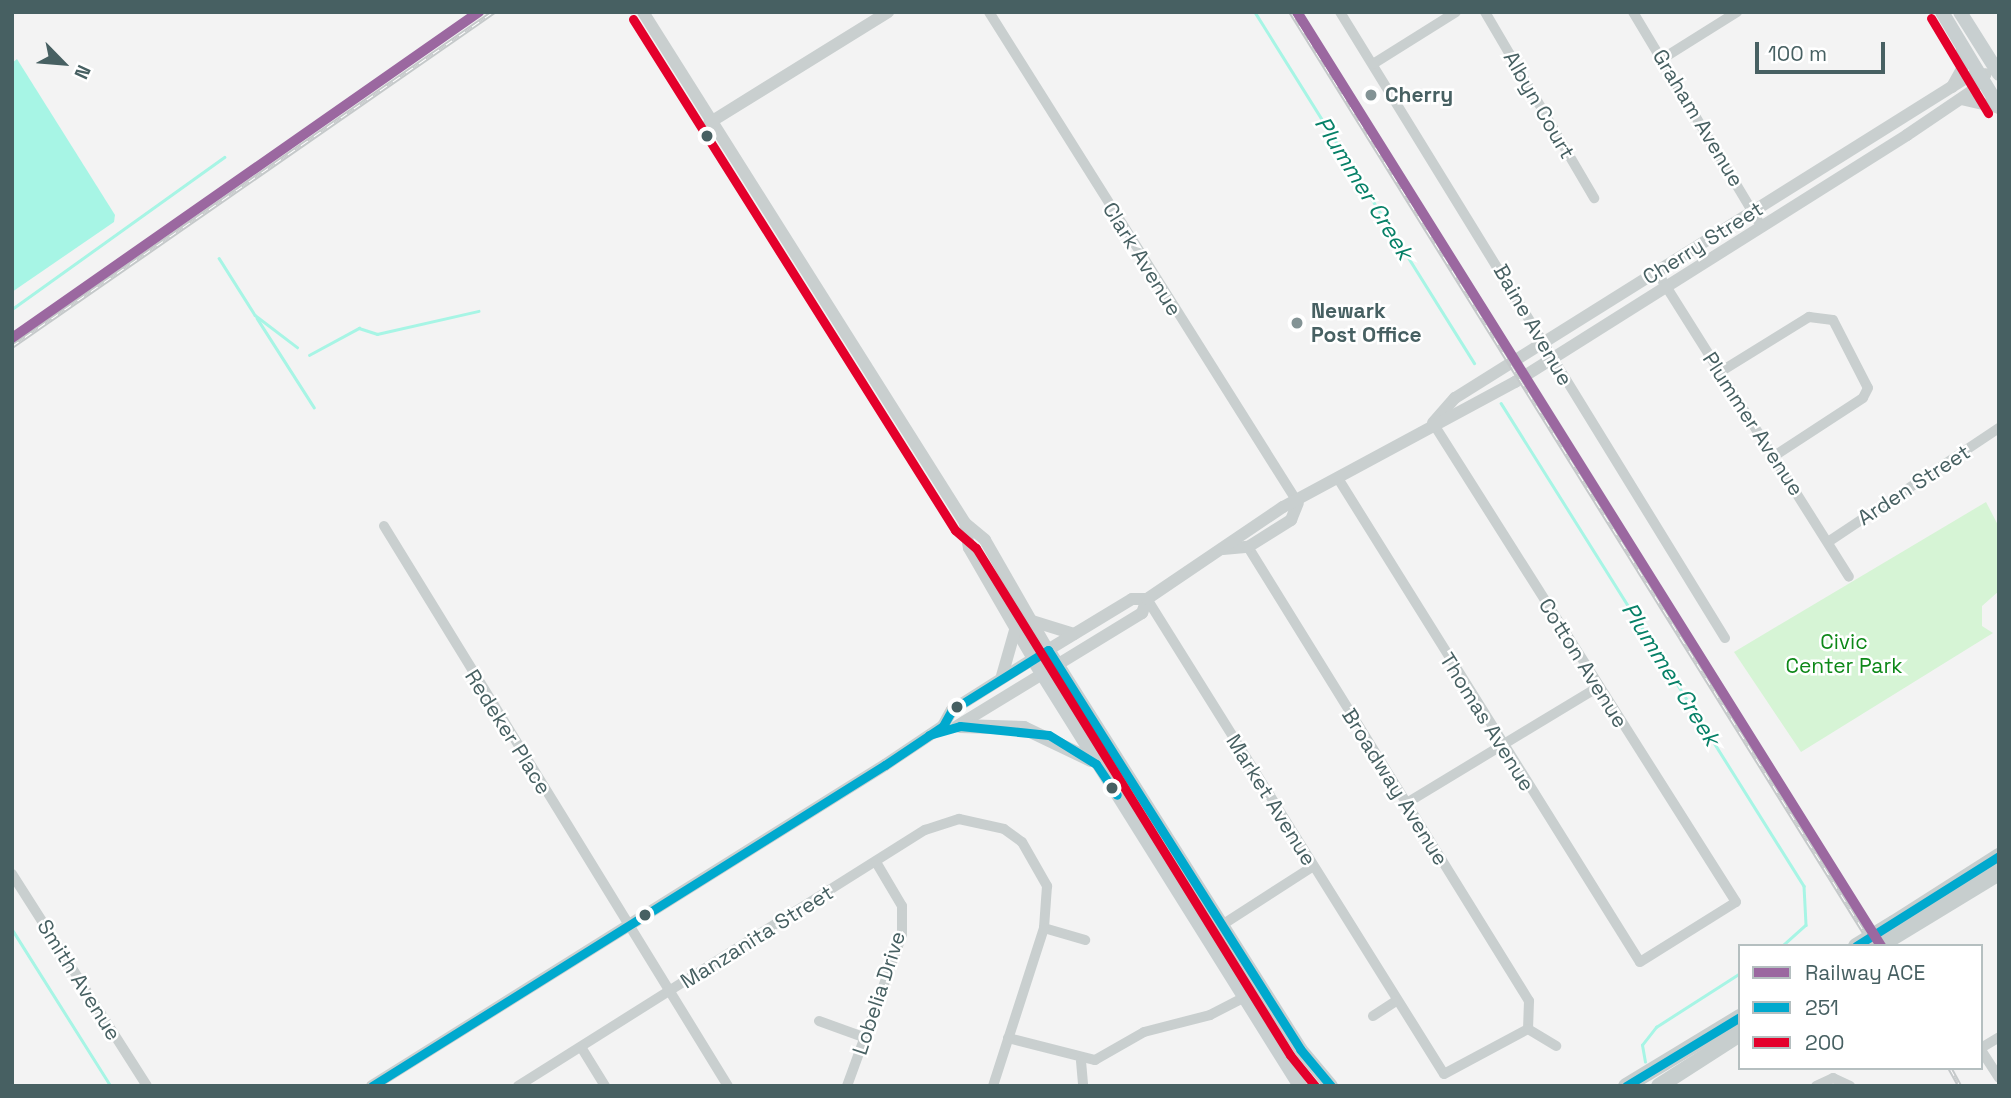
<!DOCTYPE html>
<style>
body{margin:0}
#map{position:relative;width:2011px;height:1098px;overflow:hidden;background:#f3f3f3;font-family:"Space Grotesk",sans-serif}
div>[style]{position:absolute}
[style*='--x']{left:calc(var(--x)*1px);top:calc(var(--y)*1px);width:calc(var(--w)*1px);rotate:calc(var(--a)*1deg)}
.green>*{inset:0;background:#d6f4d5}
.water>*{inset:0;background:#a7f5e5}
.stream>*{height:2.5px;margin:-1.25px;padding:0 1.25px;transform-origin:1.25px;border-radius:1.25px;background:#a7f5e5}
.minor>*{height:10px;margin:-5px;padding:0 5px;transform-origin:5px;border-radius:5px;background:#c9cfcf}
.tertiary>*{height:12px;margin:-6px;padding:0 6px;transform-origin:6px;border-radius:6px;background:#c9cfcf}
.secondary>*{height:14px;margin:-7px;padding:0 7px;transform-origin:7px;border-radius:7px;background:#c8cfd0}
.primary>*{height:16px;margin:-8px;padding:0 8px;transform-origin:8px;border-radius:8px;background:#c7cece}
.rail>*{height:5px;margin-top:-2.5px;transform-origin:0;background:repeating-linear-gradient(90deg,#fff 0 8px,#c5c9ca 0 16px);box-sizing:border-box;border-block:2px solid #c5c9ca}
.primary-bridge>*{height:16px;margin:-8px;padding:0 8px;transform-origin:8px;border-radius:8px;background:#c7cece}
.bus-1>*{height:9px;margin:-4.5px;padding:0 4.5px;transform-origin:4.5px;border-radius:4.5px;background:#00a9ce}
.bus-2>*{height:9px;margin:-4.5px;padding:0 4.5px;transform-origin:4.5px;border-radius:4.5px;background:#e4002b}
.rail-1>*{height:10px;margin:-5px;padding:0 5px;transform-origin:5px;border-radius:5px;background:#9b68a0}
.dots>*{width:19px;height:19px;translate:-50% -50%;box-sizing:border-box;border:4px solid #fff;border-radius:50%}
span{translate:-50% -50%;white-space:nowrap;text-align:center;line-height:1.15;-webkit-text-stroke:5px #fff;paint-order:stroke}
.poi-label{font-size:21px;color:#476062;font-weight:700}
.left{translate:0 -50%;text-align:left}
.street-label{font-size:21px;color:#476062}
.park-label{font-size:21px;color:#0d8818}
.water-label{font-size:23px;color:#068067;font-style:italic}
.frame{position:absolute;inset:0;border:14px solid #476062;pointer-events:none}
.legend{position:absolute;left:1738px;top:944px;width:245px;height:126px;box-sizing:border-box;background:#fff;border:2px solid #b5bfc0;margin:0;padding:9px 12px;list-style:none;font-size:21px;color:#476062}
.legend li{display:flex;align-items:center;gap:14px;height:35px}
.legend b{width:35px;border:2px solid #b5bfc0}
.north{position:absolute;left:28px;top:28px;width:70px;height:70px;-webkit-text-stroke:5px #fff;paint-order:stroke;rotate:115deg;font-size:19px;font-weight:700;line-height:28px;text-align:center;color:#476062}
.north::after{content:'';display:block;margin:auto;width:24px;height:32px;background:#476062;clip-path:polygon(50% 0,100% 100%,50% 72%,0 100%)}
.scale{position:absolute;left:1755px;top:42px;width:130px;height:32px;box-sizing:border-box;border:4px solid #476062;border-top:0;padding-left:9px;font-size:21px;line-height:24px;white-space:nowrap;color:#476062;-webkit-text-stroke:5px #fff;paint-order:stroke}
</style>
<div id="map">
<div class="green">
<i style="clip-path:polygon(1986px 502px,1999px 527px,1999px 591px,1982px 606px,1982px 626px,1993px 633px,1801px 752px,1734px 652px)"></i>
</div>
<div class="water">
<i style="clip-path:polygon(17px 59px,115px 215px,114px 222px,12px 292px,12px 63px)"></i>
</div>
<div class="stream">
<i style="--x:1255;--y:12;--w:414;--a:58"></i>
<i style="--x:219;--y:258;--w:67;--a:57.7"></i>
<i style="--x:255;--y:315;--w:53;--a:37.3"></i>
<i style="--x:12;--y:309;--w:261;--a:-35.6"></i>
<i style="--x:257;--y:318;--w:106;--a:57.4"></i>
<i style="--x:309;--y:355;--w:57;--a:-28.4"></i>
<i style="--x:359;--y:328;--w:19;--a:18"></i>
<i style="--x:377;--y:334;--w:104;--a:-12.8"></i>
<i style="--x:1501;--y:403;--w:570;--a:57.9"></i>
<i style="--x:1804;--y:886;--w:39;--a:87"></i>
<i style="--x:1806;--y:925;--w:31;--a:138"></i>
<i style="--x:12;--y:929;--w:186;--a:57.8"></i>
<i style="--x:1645;--y:1062;--w:17;--a:-100"></i>
<i style="--x:1642;--y:1045;--w:23;--a:-52"></i>
<i style="--x:1656;--y:1027;--w:100;--a:-32.7"></i>
</div>
<div class="minor">
<i style="--x:989;--y:12;--w:580;--a:57.82"></i>
<i style="--x:1340;--y:12;--w:735;--a:58.41"></i>
<i style="--x:1485;--y:12;--w:216;--a:59.6"></i>
<i style="--x:1633;--y:12;--w:249;--a:59.1"></i>
<i style="--x:1662;--y:59;--w:89;--a:-32.1"></i>
<i style="--x:1373;--y:64;--w:98;--a:-32.1"></i>
<i style="--x:1657;--y:272;--w:360;--a:57.8"></i>
<i style="--x:1720;--y:372;--w:105;--a:-31.7"></i>
<i style="--x:1809;--y:317;--w:24;--a:7"></i>
<i style="--x:1833;--y:320;--w:76;--a:62.8"></i>
<i style="--x:1868;--y:388;--w:11;--a:117"></i>
<i style="--x:1863;--y:398;--w:106;--a:146.9"></i>
<i style="--x:1339;--y:480;--w:568;--a:58.02"></i>
<i style="--x:1640;--y:962;--w:113;--a:-32"></i>
<i style="--x:1736;--y:902;--w:567;--a:-122.32"></i>
<i style="--x:384;--y:526;--w:657;--a:58.44"></i>
<i style="--x:1828;--y:542;--w:206;--a:-33.7"></i>
<i style="--x:1248;--y:547;--w:534;--a:58.24"></i>
<i style="--x:1529;--y:1001;--w:28;--a:92"></i>
<i style="--x:1147;--y:599;--w:560;--a:57.98"></i>
<i style="--x:1444;--y:1074;--w:95;--a:-28.2"></i>
<i style="--x:1405;--y:804;--w:226;--a:-31.2"></i>
<i style="--x:12;--y:874;--w:251;--a:57.5"></i>
<i style="--x:1044;--y:928;--w:43;--a:16.3"></i>
<i style="--x:1208;--y:934;--w:124;--a:-32.8"></i>
<i style="--x:1373;--y:1016;--w:27;--a:-33"></i>
<i style="--x:819;--y:1021;--w:50;--a:19.9"></i>
<i style="--x:1528;--y:1029;--w:33;--a:31"></i>
<i style="--x:1008;--y:1038;--w:90;--a:14.2"></i>
<i style="--x:1095;--y:1060;--w:56;--a:-29.7"></i>
<i style="--x:1144;--y:1032;--w:68;--a:-14.4"></i>
<i style="--x:1210;--y:1015;--w:42;--a:-27.2"></i>
<i style="--x:581;--y:1047;--w:46;--a:58.4"></i>
<i style="--x:1981;--y:1048;--w:21;--a:-31"></i>
<i style="--x:1981;--y:1050;--w:33;--a:57"></i>
<i style="--x:1081;--y:1061;--w:25;--a:85"></i>
<i style="--x:518;--y:1086;--w:481;--a:-32.2"></i>
<i style="--x:925;--y:830;--w:36;--a:-18"></i>
<i style="--x:959;--y:819;--w:46;--a:12.5"></i>
<i style="--x:1004;--y:829;--w:22;--a:36"></i>
<i style="--x:1022;--y:842;--w:51;--a:60.4"></i>
<i style="--x:1047;--y:886;--w:42;--a:94.1"></i>
<i style="--x:1044;--y:928;--w:166;--a:107.9"></i>
<i style="--x:847;--y:1086;--w:161;--a:-70"></i>
<i style="--x:902;--y:935;--w:29;--a:-90"></i>
<i style="--x:902;--y:906;--w:51;--a:-120.6"></i>
<i style="--x:1816;--y:1086;--w:19;--a:-25"></i>
<i style="--x:1833;--y:1078;--w:19;--a:25"></i>
</div>
<div class="tertiary">
<i style="--x:643;--y:12;--w:604;--a:57.78"></i>
<i style="--x:965;--y:523;--w:26;--a:40"></i>
<i style="--x:985;--y:540;--w:127;--a:60.2"></i>
<i style="--x:1952;--y:87;--w:21;--a:-61"></i>
<i style="--x:1962;--y:69;--w:24;--a:-90"></i>
<i style="--x:1961;--y:99;--w:39;--a:13"></i>
<i style="--x:709;--y:123;--w:211;--a:-31.8"></i>
<i style="--x:1433;--y:423;--w:33;--a:-49"></i>
<i style="--x:1455;--y:398;--w:603;--a:-32.06"></i>
<i style="--x:1966;--y:78;--w:20;--a:-11"></i>
<i style="--x:965;--y:523;--w:25;--a:81"></i>
<i style="--x:969;--y:548;--w:128;--a:60"></i>
<i style="--x:1223;--y:549;--w:25;--a:-5"></i>
<i style="--x:1248;--y:547;--w:51;--a:-32.1"></i>
<i style="--x:1291;--y:520;--w:18;--a:-68"></i>
<i style="--x:1032;--y:621;--w:44;--a:17.2"></i>
<i style="--x:1002;--y:676;--w:51;--a:-74.1"></i>
<i style="--x:957;--y:726;--w:217;--a:-31.4"></i>
<i style="--x:1142;--y:613;--w:15;--a:-70"></i>
<i style="--x:372;--y:1086;--w:605;--a:-32.04"></i>
<i style="--x:885;--y:765;--w:70;--a:-33.9"></i>
<i style="--x:943;--y:726;--w:18;--a:-61"></i>
<i style="--x:952;--y:710;--w:96;--a:-32.2"></i>
<i style="--x:1033;--y:659;--w:116;--a:-31.2"></i>
<i style="--x:1132;--y:599;--w:15;--a:0"></i>
<i style="--x:1147;--y:599;--w:164;--a:-34.1"></i>
<i style="--x:1283;--y:507;--w:264;--a:-28.3"></i>
<i style="--x:1515;--y:382;--w:463;--a:-32.2"></i>
<i style="--x:1907;--y:135;--w:78;--a:-34.1"></i>
<i style="--x:1972;--y:91;--w:18;--a:-56"></i>
</div>
<div class="secondary">
<i style="--x:1942;--y:12;--w:111;--a:59"></i>
<i style="--x:1960;--y:12;--w:73;--a:57.8"></i>
<i style="--x:1048;--y:650;--w:472;--a:57.7"></i>
<i style="--x:1300;--y:1049;--w:48;--a:50"></i>
<i style="--x:1033;--y:659;--w:504;--a:57.98"></i>
<i style="--x:960;--y:726;--w:64;--a:1.8"></i>
<i style="--x:1024;--y:728;--w:74;--a:25.5"></i>
</div>
<div class="primary">
<i style="--x:1894;--y:923;--w:125;--a:-32.5"></i>
<i style="--x:1879;--y:946;--w:140;--a:-31.3"></i>
<i style="--x:1626;--y:1086;--w:133;--a:-31.2"></i>
<i style="--x:1659;--y:1086;--w:96;--a:-32.7"></i>
</div>
<div class="rail">
<i style="--x:1291;--y:12;--w:1100;--a:58.07"></i>
<i style="--x:12;--y:346;--w:586;--a:-34.78"></i>
<i style="--x:1950;--y:1068;--w:21;--a:61"></i>
</div>
<div class="primary-bridge">
<i style="--x:1856;--y:946;--w:44;--a:-31.2"></i>
</div>
<div class="bus-1">
<i style="--x:929;--y:735;--w:32;--a:-16"></i>
<i style="--x:960;--y:726;--w:89;--a:5.8"></i>
<i style="--x:1049;--y:735;--w:55;--a:31.7"></i>
<i style="--x:1096;--y:764;--w:37;--a:56"></i>
<i style="--x:1856;--y:946;--w:169;--a:-32.2"></i>
<i style="--x:372;--y:1086;--w:605;--a:-32.04"></i>
<i style="--x:885;--y:765;--w:70;--a:-33.9"></i>
<i style="--x:943;--y:726;--w:18;--a:-61"></i>
<i style="--x:952;--y:710;--w:113;--a:-32"></i>
<i style="--x:1048;--y:650;--w:472;--a:57.7"></i>
<i style="--x:1300;--y:1049;--w:48;--a:50"></i>
<i style="--x:1626;--y:1086;--w:133;--a:-31.2"></i>
</div>
<div class="bus-2">
<i style="--x:1931;--y:18;--w:111;--a:59"></i>
<i style="--x:633;--y:19;--w:604;--a:57.78"></i>
<i style="--x:955;--y:530;--w:28;--a:41"></i>
<i style="--x:976;--y:548;--w:596;--a:58.23"></i>
<i style="--x:1290;--y:1055;--w:40;--a:51"></i>
</div>
<div class="rail-1">
<i style="--x:1297;--y:12;--w:1102;--a:57.98"></i>
<i style="--x:12;--y:338;--w:570;--a:-34.92"></i>
</div>
<div class="dots">
<i style="left:1371px;top:95px;background:#839395"></i>
<i style="left:707px;top:136px;background:#476062"></i>
<i style="left:1297px;top:323px;background:#839395"></i>
<i style="left:957px;top:707px;background:#476062"></i>
<i style="left:1112px;top:788px;background:#476062"></i>
<i style="left:645px;top:915px;background:#476062"></i>
</div>
<div class="poi-label">
<span class="left" style="left:1385px;top:95px">Cherry</span>
<span class="left" style="left:1311px;top:323px">Newark<br>Post Office</span>
</div>
<div class="street-label">
<span style="left:1539px;top:105px;rotate:60deg">Albyn Court</span>
<span style="left:1698px;top:118px;rotate:59deg">Graham Avenue</span>
<span style="left:1703px;top:243px;rotate:-32deg">Cherry Street</span>
<span style="left:1142px;top:259px;rotate:58deg">Clark Avenue</span>
<span style="left:1533px;top:325px;rotate:60deg">Baine Avenue</span>
<span style="left:1753px;top:424px;rotate:57deg">Plummer Avenue</span>
<span style="left:1914px;top:485px;rotate:-33deg">Arden Street</span>
<span style="left:1583px;top:663px;rotate:58deg">Cotton Avenue</span>
<span style="left:1487px;top:722px;rotate:58deg">Thomas Avenue</span>
<span style="left:508px;top:732px;rotate:58deg">Redeker Place</span>
<span style="left:1395px;top:787px;rotate:58deg">Broadway Avenue</span>
<span style="left:1271px;top:800px;rotate:58deg">Market Avenue</span>
<span style="left:757px;top:937px;rotate:-32deg">Manzanita Street</span>
<span style="left:79px;top:980px;rotate:58deg">Smith Avenue</span>
<span style="left:879px;top:993px;rotate:-72deg">Lobelia Drive</span>
</div>
<div class="park-label">
<span style="left:1844px;top:654px">Civic<br>Center Park</span>
</div>
<div class="water-label">
<span style="left:1364px;top:188px;rotate:58deg">Plummer Creek</span>
<span style="left:1671px;top:674px;rotate:58deg">Plummer Creek</span>
</div>
<div class="frame"></div>
<ul class="legend">
<li><b style="height:9px;background:#9b68a0"></b>Railway ACE</li>
<li><b style="height:9px;background:#00a9ce"></b>251</li>
<li><b style="height:9px;background:#e4002b"></b>200</li>
</ul>
<div class="north">N</div>
<div class="scale">100 m</div>
</div>
